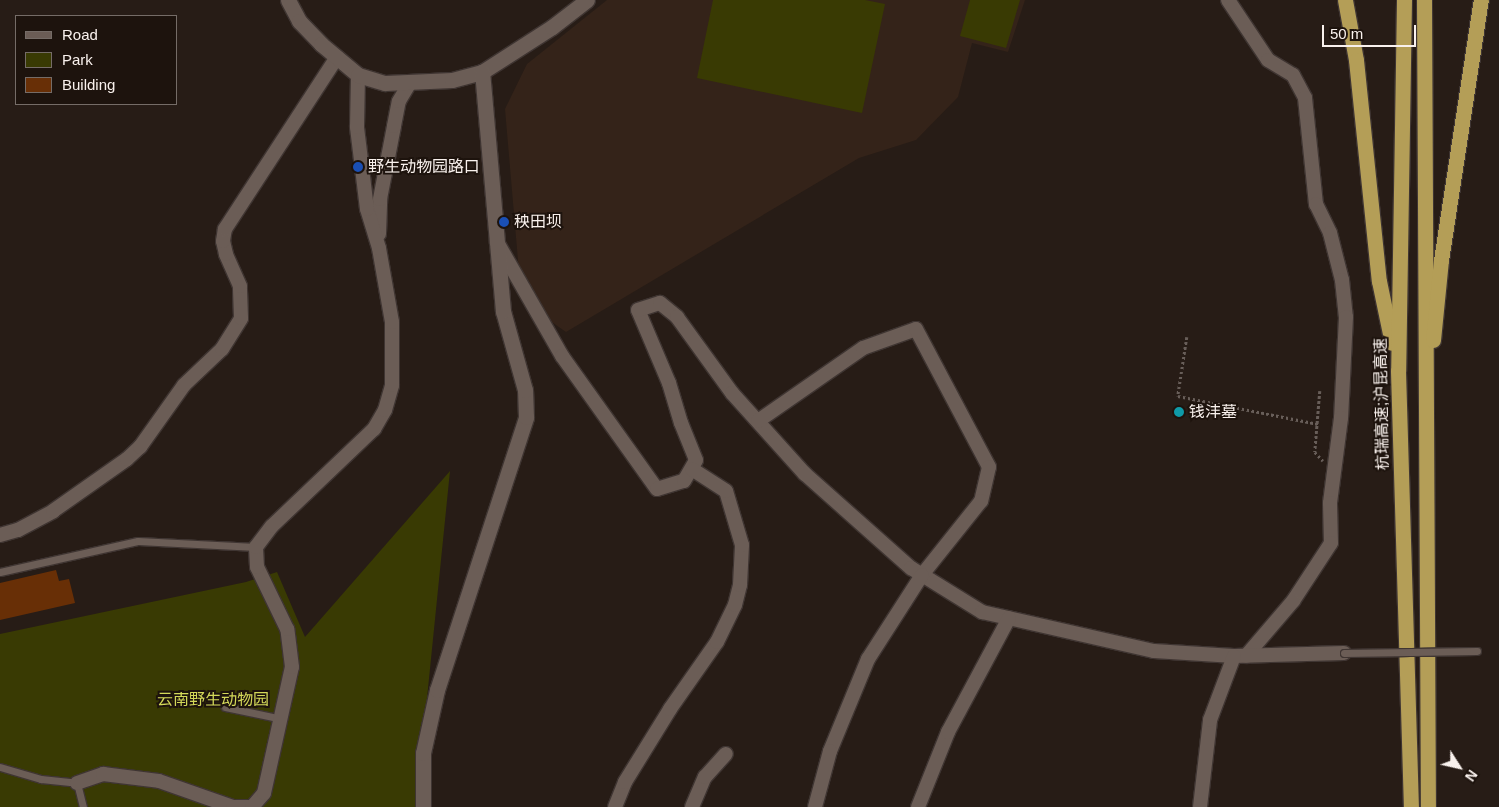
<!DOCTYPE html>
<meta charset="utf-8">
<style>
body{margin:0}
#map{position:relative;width:1499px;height:807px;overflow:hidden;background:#271c16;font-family:Helvetica,"Noto Sans SC",sans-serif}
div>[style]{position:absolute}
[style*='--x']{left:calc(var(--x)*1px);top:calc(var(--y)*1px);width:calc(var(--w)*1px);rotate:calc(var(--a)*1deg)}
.built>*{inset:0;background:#342319}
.green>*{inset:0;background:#393a03}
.building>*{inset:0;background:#682f06}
.path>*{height:2.5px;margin-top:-1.25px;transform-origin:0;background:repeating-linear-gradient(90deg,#685e59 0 2.5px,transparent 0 5px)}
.roads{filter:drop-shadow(1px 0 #3f3532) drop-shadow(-1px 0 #3f3532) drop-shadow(0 1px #3f3532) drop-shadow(0 -1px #3f3532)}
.service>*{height:7px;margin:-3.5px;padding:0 3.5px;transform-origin:3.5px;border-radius:3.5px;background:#6b5d56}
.minor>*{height:14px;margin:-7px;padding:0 7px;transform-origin:7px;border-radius:7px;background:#6b5d56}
.tertiary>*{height:15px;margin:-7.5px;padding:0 7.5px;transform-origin:7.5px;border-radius:7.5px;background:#6b5d56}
.motorway>*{height:15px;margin:-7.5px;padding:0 7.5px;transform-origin:7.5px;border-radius:7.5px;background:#b49e57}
.bridges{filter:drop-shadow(1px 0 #3f3532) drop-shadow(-1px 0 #3f3532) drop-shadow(0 1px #3f3532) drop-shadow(0 -1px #3f3532)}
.service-bridge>*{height:7px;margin:-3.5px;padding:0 3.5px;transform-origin:3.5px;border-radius:3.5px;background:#6b5d56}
.dots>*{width:14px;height:14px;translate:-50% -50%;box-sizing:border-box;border:2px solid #1d130d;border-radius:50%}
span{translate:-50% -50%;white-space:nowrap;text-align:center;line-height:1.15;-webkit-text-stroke:4px #1d130d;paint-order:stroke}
.poi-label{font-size:16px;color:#f9f1ed}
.left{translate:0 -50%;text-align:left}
.street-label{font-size:16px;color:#f9f1ed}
.park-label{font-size:16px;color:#d3d859}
.legend{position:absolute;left:15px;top:15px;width:162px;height:90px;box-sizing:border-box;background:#1d130d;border:1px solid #756c67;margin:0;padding:6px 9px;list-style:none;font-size:15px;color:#f9f1ed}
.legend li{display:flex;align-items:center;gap:10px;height:25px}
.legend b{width:25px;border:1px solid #756c67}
.north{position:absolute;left:1434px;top:742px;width:50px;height:50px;-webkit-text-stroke:4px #1d130d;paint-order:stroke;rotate:125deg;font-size:14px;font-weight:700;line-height:20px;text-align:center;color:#f9f1ed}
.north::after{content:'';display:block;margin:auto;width:18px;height:22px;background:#f9f1ed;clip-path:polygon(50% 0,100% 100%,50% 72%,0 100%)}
.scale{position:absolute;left:1322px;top:25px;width:94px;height:22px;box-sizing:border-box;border:2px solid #f9f1ed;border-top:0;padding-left:6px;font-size:15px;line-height:18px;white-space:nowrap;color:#f9f1ed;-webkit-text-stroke:4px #1d130d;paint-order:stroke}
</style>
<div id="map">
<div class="built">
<i style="clip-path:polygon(607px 0,1025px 0,1008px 52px,972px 43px,958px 97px,916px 140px,859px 158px,566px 332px,543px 316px,519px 272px,505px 109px,527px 64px)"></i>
</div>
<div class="green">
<i style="clip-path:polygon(713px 0,865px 0,885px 4px,862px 113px,697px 78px)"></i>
<i style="clip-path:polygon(970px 0,1020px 0,1006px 48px,960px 36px)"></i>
<i style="clip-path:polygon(450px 471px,416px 807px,0 807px,0 634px,246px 582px,277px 572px,305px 637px)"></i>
</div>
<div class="building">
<i style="clip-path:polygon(56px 570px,59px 581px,69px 579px,75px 603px,0 620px,0 583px)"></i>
</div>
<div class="path">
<i style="--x:1187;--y:337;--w:60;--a:98.7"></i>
<i style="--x:1178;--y:396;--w:143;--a:11.3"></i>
<i style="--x:1320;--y:391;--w:61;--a:94.7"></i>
<i style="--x:1315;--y:452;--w:12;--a:48"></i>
</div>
<div class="roads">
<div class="service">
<i style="--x:0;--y:572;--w:141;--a:-12.7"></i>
<i style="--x:138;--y:541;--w:118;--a:2.9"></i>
<i style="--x:225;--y:707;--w:58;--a:11.9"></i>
<i style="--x:0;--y:767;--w:43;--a:16.3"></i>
<i style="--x:41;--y:779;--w:36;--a:6"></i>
<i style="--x:77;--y:783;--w:25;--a:76"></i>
</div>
<div class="minor">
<i style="--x:1228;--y:0;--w:72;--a:56.3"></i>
<i style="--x:1268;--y:60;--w:29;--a:31"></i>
<i style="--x:1293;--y:75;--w:26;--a:62"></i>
<i style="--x:1305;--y:98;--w:107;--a:84.1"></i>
<i style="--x:1316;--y:204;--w:32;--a:64"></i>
<i style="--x:1330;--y:233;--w:49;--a:75.7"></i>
<i style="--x:1342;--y:280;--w:37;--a:84"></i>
<i style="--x:1346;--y:317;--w:101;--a:92.8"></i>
<i style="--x:1341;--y:418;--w:86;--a:97.4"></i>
<i style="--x:1330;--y:503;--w:40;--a:88.6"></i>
<i style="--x:1331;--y:543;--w:69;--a:123.2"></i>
<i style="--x:1293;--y:601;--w:72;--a:130.5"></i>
<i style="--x:379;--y:234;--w:35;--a:-88"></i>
<i style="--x:380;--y:199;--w:74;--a:-79.1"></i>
<i style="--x:394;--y:126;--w:25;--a:-79"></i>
<i style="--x:399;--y:101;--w:21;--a:-59"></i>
<i style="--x:497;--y:242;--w:131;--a:60.3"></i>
<i style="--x:562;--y:356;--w:163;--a:54.5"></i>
<i style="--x:657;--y:489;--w:28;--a:-17"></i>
<i style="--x:684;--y:481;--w:24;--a:-60"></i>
<i style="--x:696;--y:460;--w:40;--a:-112"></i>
<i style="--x:681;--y:423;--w:42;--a:-106.7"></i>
<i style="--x:669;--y:383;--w:79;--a:-113"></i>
<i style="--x:638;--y:310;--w:23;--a:-18"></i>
<i style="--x:660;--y:303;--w:22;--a:39"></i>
<i style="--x:677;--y:317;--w:94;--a:54.1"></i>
<i style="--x:732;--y:393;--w:109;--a:48"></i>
<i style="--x:805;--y:474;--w:142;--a:41.6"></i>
<i style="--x:911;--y:568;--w:84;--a:31.8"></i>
<i style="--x:982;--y:612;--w:176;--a:12.8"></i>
<i style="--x:1154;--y:651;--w:80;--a:3.6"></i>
<i style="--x:1234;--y:656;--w:110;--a:-1.6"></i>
<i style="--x:758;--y:421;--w:128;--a:-34.8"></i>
<i style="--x:863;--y:348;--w:56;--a:-19.7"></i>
<i style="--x:916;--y:329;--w:156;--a:62.1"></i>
<i style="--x:989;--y:467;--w:35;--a:103"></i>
<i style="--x:981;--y:501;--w:95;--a:128.6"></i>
<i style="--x:922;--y:575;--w:100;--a:122.7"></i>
<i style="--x:868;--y:659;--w:100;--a:112.4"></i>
<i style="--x:830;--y:751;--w:58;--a:105"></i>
<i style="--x:0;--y:535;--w:19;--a:-16"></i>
<i style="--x:18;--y:530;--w:40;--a:-28"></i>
<i style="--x:53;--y:511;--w:90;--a:-35.1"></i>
<i style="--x:127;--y:459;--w:18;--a:-43"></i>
<i style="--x:140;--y:447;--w:76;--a:-54.6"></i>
<i style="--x:184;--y:385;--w:52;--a:-43.5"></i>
<i style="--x:222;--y:349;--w:36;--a:-58"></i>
<i style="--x:241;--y:318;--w:32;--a:-92"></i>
<i style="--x:240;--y:286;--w:35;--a:-114"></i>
<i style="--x:226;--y:254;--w:13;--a:-103"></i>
<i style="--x:223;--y:241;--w:12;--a:-81"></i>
<i style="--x:225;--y:229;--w:205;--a:-56.9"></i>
<i style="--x:77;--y:783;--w:28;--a:-19"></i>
<i style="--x:103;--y:774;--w:56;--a:7.1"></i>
<i style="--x:159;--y:781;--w:78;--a:19.4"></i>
<i style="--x:233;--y:807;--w:19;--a:0"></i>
<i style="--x:252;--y:807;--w:18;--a:-49"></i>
<i style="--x:264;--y:793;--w:129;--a:-77.5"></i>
<i style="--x:292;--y:667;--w:38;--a:-97"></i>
<i style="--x:287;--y:629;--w:69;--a:-115.8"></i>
<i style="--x:257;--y:567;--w:20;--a:-93"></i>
<i style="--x:256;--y:547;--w:26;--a:-53"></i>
<i style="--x:272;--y:526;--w:141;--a:-43.6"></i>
<i style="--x:374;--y:429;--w:22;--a:-60"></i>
<i style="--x:385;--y:410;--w:26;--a:-74"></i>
<i style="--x:392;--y:385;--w:63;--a:-90"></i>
<i style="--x:392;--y:322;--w:75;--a:-100"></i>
<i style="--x:379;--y:248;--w:41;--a:-107.1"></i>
<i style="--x:367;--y:209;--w:83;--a:-97"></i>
<i style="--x:357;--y:127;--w:52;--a:-88.9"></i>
<i style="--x:615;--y:807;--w:27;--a:-68"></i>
<i style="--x:625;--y:782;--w:86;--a:-58.3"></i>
<i style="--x:670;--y:709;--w:82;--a:-55"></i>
<i style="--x:717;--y:642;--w:41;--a:-64.1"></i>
<i style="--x:735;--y:605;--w:21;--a:-76"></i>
<i style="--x:740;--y:585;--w:40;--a:-87.1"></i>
<i style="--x:742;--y:545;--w:56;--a:-106.5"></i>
<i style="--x:726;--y:491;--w:40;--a:-147.1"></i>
<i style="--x:692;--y:807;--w:33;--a:-67"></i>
<i style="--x:705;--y:777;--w:31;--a:-48"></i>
<i style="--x:918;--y:807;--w:81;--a:-68.2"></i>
<i style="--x:948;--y:732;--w:129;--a:-61.8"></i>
<i style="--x:1200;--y:807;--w:88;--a:-83.4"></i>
<i style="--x:1210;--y:720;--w:68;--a:-69.4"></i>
</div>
<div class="tertiary">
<i style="--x:288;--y:0;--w:24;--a:62"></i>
<i style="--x:299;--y:21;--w:32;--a:46"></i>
<i style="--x:321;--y:44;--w:48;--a:40"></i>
<i style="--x:358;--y:75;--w:28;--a:17"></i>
<i style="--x:385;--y:83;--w:67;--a:-2.6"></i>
<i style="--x:452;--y:80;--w:31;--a:-15"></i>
<i style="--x:482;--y:72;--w:83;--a:-32.7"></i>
<i style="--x:552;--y:27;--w:44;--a:-37.6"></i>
<i style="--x:423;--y:807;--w:54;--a:-90"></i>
<i style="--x:423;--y:753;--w:65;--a:-77.5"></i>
<i style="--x:437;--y:690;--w:287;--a:-71.9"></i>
<i style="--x:526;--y:417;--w:27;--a:-92"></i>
<i style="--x:525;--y:390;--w:82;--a:-105.6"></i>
<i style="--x:503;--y:311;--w:240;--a:-95"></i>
</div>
<div class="motorway">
<i style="--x:1345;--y:0;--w:61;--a:79.6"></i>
<i style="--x:1356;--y:60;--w:222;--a:84.1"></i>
<i style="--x:1379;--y:281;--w:63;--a:78.2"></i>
<i style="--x:1404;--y:0;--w:371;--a:90.9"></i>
<i style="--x:1398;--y:371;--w:436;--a:88.3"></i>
<i style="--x:1424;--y:0;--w:807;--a:89.72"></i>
<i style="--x:1433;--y:340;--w:80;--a:-84.3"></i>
<i style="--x:1441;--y:260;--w:263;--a:-81.3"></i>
</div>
</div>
<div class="bridges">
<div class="service-bridge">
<i style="--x:1344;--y:653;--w:133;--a:-0.9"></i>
</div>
</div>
<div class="dots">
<i style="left:358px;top:167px;background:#1a4fb4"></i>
<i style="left:504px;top:222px;background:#1a4fb4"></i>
<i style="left:1179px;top:412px;background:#0f9aa8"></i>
</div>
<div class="poi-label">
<span class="left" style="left:368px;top:167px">野生动物园路口</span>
<span class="left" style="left:514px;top:222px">秧田坝</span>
<span class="left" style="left:1189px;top:412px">钱沣墓</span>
</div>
<div class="street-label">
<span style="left:1382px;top:404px;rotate:-91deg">杭瑞高速;沪昆高速</span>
</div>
<div class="park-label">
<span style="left:213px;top:700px">云南野生动物园</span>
</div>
<ul class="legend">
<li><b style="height:6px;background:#6b5d56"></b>Road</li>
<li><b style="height:14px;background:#393a03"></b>Park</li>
<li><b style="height:14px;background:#682f06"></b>Building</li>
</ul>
<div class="north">N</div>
<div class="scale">50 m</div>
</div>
